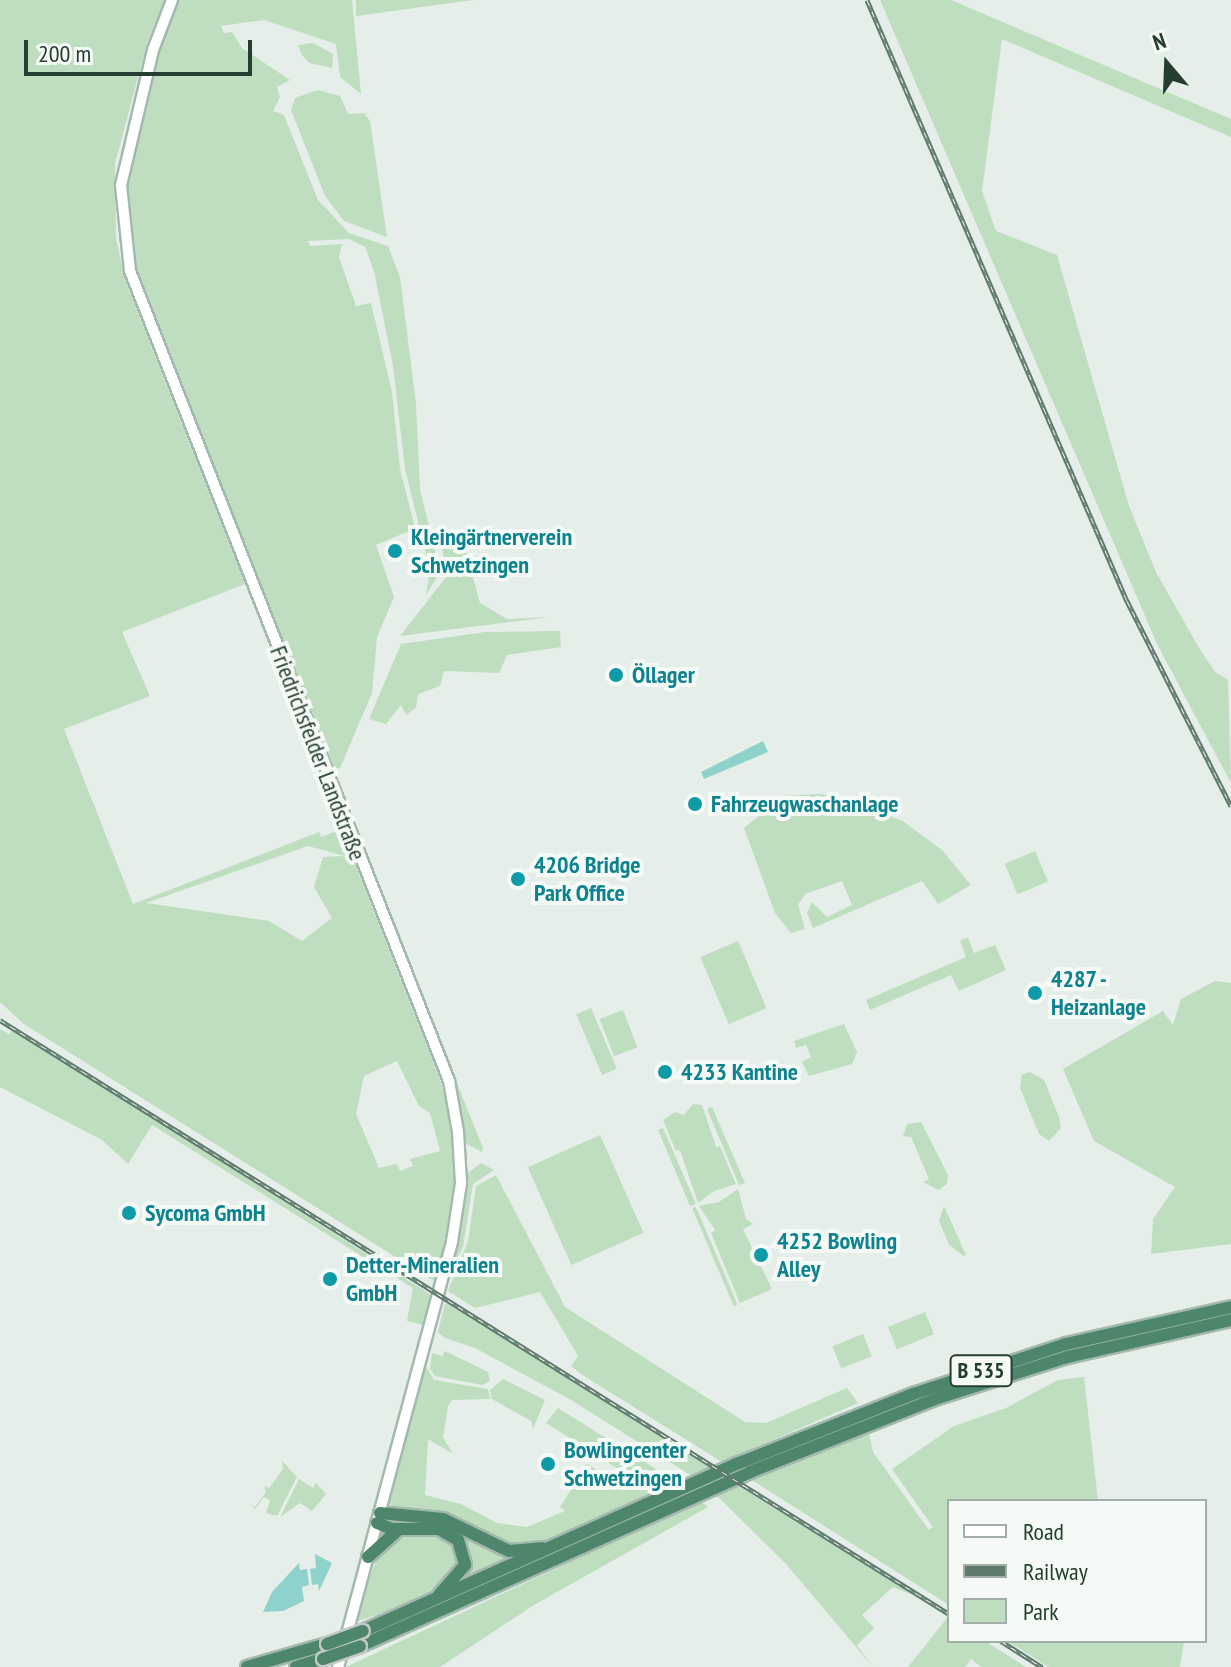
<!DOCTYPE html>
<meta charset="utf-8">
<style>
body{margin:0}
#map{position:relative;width:1231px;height:1667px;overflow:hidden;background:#e5eee8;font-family:"PT Sans Narrow",sans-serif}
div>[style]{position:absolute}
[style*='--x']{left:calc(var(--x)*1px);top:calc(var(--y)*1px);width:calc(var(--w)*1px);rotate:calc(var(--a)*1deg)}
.green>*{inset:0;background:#bfdec0;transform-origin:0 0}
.water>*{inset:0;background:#8fd1cb}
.roads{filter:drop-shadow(2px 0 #a3b9ad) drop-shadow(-2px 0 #a3b9ad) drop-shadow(0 2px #a3b9ad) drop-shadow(0 -2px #a3b9ad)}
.secondary>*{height:10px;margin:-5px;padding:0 5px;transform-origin:5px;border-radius:5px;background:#fff}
.trunk>*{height:12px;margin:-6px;padding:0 6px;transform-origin:6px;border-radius:6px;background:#4e866c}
.rail>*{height:5px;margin-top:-2.5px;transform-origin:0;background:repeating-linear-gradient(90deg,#f6faf7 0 6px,#5f7b6d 0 12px);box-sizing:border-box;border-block:2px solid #5f7b6d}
.bridges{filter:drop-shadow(2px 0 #c2c9c6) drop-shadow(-2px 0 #c2c9c6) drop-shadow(0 2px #c2c9c6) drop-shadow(0 -2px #c2c9c6)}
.trunk-bridge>*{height:12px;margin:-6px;padding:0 6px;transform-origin:6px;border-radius:6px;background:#4e866c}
.dots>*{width:22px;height:22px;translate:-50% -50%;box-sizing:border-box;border:4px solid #f6faf7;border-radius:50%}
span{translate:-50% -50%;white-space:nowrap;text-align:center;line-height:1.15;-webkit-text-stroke:8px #f6faf7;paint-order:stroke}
.shield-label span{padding:2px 6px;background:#f6faf7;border:2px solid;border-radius:6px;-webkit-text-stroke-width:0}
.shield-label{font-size:22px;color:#243f32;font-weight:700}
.culture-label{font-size:24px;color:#0d838f;font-weight:700}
.left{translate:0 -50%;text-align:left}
.street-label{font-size:24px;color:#243f32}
.legend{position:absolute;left:947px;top:1499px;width:260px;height:144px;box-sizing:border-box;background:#f6faf7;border:2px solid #a2afa8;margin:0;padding:10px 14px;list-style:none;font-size:24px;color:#243f32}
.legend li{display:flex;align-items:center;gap:16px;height:40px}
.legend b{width:40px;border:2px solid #a2afa8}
.north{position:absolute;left:1127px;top:24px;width:80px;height:80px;-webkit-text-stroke:6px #f6faf7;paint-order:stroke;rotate:341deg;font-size:22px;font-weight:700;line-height:32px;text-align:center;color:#243f32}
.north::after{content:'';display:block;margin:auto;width:28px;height:36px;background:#243f32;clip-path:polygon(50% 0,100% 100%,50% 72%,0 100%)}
.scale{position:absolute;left:24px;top:40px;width:228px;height:36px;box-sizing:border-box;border:4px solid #243f32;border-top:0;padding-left:10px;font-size:24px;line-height:28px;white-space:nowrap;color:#243f32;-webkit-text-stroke:6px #f6faf7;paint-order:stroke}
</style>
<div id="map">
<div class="green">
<i style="clip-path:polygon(evenodd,0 0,164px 0,147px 43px,115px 164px,116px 238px,125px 280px,245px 584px,122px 632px,150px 696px,64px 729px,133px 904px,319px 832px,321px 837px,337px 831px,325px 788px,439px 1077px,453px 1125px,456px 1183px,437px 1283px,24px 1024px,0 1002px,0 0,308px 846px,345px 856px,323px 857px,314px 887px,332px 918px,302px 941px,269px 921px,146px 903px,308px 846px,0 0,397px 1061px,419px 1106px,430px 1113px,440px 1151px,410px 1159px,413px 1166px,400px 1171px,397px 1164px,379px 1168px,356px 1114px,364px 1076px,397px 1061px)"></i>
<i style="clip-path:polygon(175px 0,352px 0,361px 94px,340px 77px,336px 44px,264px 20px,221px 26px,224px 33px,232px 32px,242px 48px,290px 80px,277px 87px,280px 97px,273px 111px,284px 115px,318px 200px,349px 233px,388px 246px,400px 277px,416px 404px,420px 489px,440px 572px,426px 595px,430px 570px,405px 469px,393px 366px,374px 271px,365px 247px,349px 239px,308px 241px,310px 246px,342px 244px,339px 257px,356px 306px,371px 303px,392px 392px,400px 469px,417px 536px,415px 543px,409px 531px,376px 545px,394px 597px,377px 637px,372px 693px,340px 768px,332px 770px,133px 269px,125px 187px,159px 45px)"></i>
<i style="clip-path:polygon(356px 0,473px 0,356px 16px)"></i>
<i style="clip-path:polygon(880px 0,951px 0,1231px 119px,1231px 137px,1002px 39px,982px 191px,996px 231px,1057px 255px,1129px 506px,1156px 572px,1199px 648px,1215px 672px,1228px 680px,1231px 783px,1158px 646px)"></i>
<i style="clip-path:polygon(313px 43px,333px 54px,332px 68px,309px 63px,302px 55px,298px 45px)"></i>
<i style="clip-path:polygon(318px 90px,340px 96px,348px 114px,364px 113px,370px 121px,387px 237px,344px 221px,325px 196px,291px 110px,295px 98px)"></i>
<i style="clip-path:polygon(463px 541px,480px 603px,507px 619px,550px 617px,400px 636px,447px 576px,441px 542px)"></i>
<i style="clip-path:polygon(560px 631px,561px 647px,507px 655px,499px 673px,444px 671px,440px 686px,418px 694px,416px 708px,406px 715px,401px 705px,386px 724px,369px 719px,401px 644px,485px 632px)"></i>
<i style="clip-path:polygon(821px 794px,863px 804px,904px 822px,942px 850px,971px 885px,938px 904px,922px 881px,813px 928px,807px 913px,812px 902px,827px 917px,852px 905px,842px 881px,805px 894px,798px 905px,805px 929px,791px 933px,775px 913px,744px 828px,783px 796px)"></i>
<i style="left:1035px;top:851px;width:33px;height:33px;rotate:67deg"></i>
<i style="clip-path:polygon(968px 937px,974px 953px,995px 945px,1006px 970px,959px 991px,951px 975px,870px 1010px,866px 1000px,966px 957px,960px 941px)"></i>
<i style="left:738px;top:941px;width:73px;height:41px;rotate:67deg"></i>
<i style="clip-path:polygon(412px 971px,483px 1148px,482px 1152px,465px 1143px,456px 1088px)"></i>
<i style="clip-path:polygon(1215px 981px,1231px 983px,1231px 1244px,1151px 1254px,1153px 1219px,1175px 1187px,1094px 1141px,1063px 1069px,1163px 1011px,1173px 1025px,1181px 999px)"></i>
<i style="left:591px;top:1008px;width:66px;height:16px;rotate:67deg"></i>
<i style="left:623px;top:1010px;width:40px;height:25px;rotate:69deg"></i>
<i style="clip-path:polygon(844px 1024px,857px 1052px,852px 1064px,809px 1076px,802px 1062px,811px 1057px,806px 1045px,796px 1048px,794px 1041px)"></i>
<i style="clip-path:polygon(0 1029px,9px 1034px,13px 1030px,433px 1296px,426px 1326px,407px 1321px,413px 1288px,152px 1125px,128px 1164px,102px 1140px,0 1087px)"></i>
<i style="clip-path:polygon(1030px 1072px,1044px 1080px,1059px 1117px,1061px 1128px,1049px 1141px,1039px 1134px,1020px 1088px,1022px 1074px)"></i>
<i style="clip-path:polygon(693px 1104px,702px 1105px,716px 1147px,720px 1146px,736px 1184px,714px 1191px,698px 1203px,680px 1150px,676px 1151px,663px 1120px,675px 1112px,684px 1115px)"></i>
<i style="clip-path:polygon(712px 1107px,745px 1183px,739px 1185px,707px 1109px)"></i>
<i style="clip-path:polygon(921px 1122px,948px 1175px,947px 1184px,938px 1190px,923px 1182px,929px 1179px,911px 1137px,903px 1136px,907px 1124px)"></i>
<i style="clip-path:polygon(663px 1128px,696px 1204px,690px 1206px,658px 1130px)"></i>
<i style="left:600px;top:1135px;width:107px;height:79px;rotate:66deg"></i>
<i style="clip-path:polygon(481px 1163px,494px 1170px,473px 1184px,463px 1247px,448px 1275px,468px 1173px)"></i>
<i style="clip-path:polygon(496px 1175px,565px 1307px,745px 1422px,766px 1423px,847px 1388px,858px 1403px,722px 1462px,584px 1376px,571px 1366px,578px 1356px,540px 1292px,475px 1308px,448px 1291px,468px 1241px,476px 1186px)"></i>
<i style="clip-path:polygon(738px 1189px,746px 1219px,753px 1224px,743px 1229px,772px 1289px,740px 1303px,711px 1233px,715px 1230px,699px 1206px,719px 1202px)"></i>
<i style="clip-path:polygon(944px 1206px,966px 1255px,964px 1256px,949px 1245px,939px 1221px)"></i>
<i style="left:696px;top:1207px;width:106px;height:4px;rotate:67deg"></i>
<i style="clip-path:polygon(445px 1303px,495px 1332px,710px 1468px,692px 1476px,571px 1400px,475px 1348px,445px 1338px,438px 1332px)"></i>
<i style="left:925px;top:1312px;width:24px;height:40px;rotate:68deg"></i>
<i style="left:863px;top:1334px;width:24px;height:33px;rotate:68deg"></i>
<i style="clip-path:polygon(445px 1351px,488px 1372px,490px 1381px,482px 1385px,435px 1376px,430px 1369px,432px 1353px,442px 1356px)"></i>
<i style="clip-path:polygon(424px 1363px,434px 1380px,488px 1389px,490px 1399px,452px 1400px,448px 1406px,443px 1437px,453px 1454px,428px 1439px,425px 1495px,461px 1504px,497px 1523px,527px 1527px,565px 1511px,560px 1507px,587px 1464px,609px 1477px,620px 1470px,546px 1423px,558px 1408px,680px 1484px,559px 1538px,516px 1549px,392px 1509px,389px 1499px)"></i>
<i style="clip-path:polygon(1084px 1377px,1098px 1501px,949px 1501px,949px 1605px,750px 1479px,738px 1486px,916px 1596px,893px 1587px,862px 1615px,874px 1628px,857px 1645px,873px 1667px,786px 1564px,714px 1493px,868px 1429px,873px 1452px,929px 1530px,933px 1527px,892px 1469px,954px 1426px,1006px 1408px,1058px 1380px)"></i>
<i style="clip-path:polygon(503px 1379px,545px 1400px,533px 1429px,531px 1421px,492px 1399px,490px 1390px)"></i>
<i style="clip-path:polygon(282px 1461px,297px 1477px,277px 1516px,266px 1513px,270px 1500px,264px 1497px,255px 1509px,250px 1505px,255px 1507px,266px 1492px,264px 1486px,269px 1488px,283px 1469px)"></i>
<i style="clip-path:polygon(299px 1479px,313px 1488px,316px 1483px,326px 1494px,312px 1511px,300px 1503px,280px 1517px)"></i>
<i style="clip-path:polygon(700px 1501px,708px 1507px,534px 1605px,440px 1667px,346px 1667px)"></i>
<i style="clip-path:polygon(403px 1521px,450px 1524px,493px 1550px,519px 1555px,457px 1582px,465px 1573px,461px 1540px,403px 1526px)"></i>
<i style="clip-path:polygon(425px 1531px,451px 1538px,461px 1554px,456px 1577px,417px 1601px,353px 1623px,381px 1547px,399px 1535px)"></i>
<i style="clip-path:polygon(948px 1617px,949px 1641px,985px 1641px,1026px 1667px,981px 1667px,971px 1659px,965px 1667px,908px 1667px)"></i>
<i style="clip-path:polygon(1007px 1641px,1184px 1641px,1180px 1667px,1049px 1667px)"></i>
</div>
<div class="water">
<i style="clip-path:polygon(763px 741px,768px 752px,704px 779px,701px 772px)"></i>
<i style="clip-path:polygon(315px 1554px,332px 1563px,319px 1591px,318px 1584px,312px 1585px,310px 1569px,316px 1568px)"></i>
<i style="clip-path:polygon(299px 1563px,300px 1570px,307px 1569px,309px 1585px,302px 1587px,304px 1601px,283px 1611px,263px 1612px,272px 1592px)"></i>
</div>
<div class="roads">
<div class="secondary">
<i style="--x:172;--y:0;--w:53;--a:110.8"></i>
<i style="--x:153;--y:50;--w:139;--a:103.3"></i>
<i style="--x:121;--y:185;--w:86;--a:84"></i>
<i style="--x:130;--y:271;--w:871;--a:68.5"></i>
<i style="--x:449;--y:1081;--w:52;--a:80"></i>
<i style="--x:458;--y:1132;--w:51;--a:86.6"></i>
<i style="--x:461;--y:1183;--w:60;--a:98.7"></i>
<i style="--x:452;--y:1242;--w:440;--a:105"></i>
</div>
<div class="trunk">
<i style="--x:380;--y:1513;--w:63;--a:5.4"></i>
<i style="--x:443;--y:1519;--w:73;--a:25.9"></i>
<i style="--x:509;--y:1551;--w:33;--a:-5"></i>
<i style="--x:377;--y:1523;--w:16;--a:22"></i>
<i style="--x:392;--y:1529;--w:47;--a:0"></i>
<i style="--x:439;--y:1529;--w:22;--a:30"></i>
<i style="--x:458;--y:1540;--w:26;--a:74"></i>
<i style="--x:465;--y:1565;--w:40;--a:131"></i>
<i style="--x:368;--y:1557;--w:40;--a:-42"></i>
<i style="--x:363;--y:1631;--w:412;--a:-24.1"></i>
<i style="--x:739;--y:1463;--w:187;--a:-21.6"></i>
<i style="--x:913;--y:1394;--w:161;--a:-18.1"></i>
<i style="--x:1066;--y:1344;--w:169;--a:-12.6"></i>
<i style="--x:360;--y:1646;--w:427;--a:-24"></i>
<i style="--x:750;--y:1472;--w:202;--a:-21.5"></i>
<i style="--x:938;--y:1398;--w:135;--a:-17.6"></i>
<i style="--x:1067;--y:1357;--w:168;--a:-12.7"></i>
<i style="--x:247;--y:1667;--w:83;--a:-16"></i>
<i style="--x:296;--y:1667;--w:28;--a:-17"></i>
</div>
</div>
<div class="rail">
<i style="--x:867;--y:0;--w:655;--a:66.61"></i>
<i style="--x:1127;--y:601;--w:230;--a:63.1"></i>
<i style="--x:0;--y:1020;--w:1120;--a:32.04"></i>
<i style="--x:1001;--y:1641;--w:49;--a:32.4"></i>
</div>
<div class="bridges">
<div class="trunk-bridge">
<i style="--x:327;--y:1644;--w:38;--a:-20"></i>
<i style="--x:323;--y:1659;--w:39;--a:-19"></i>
</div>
</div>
<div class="dots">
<i style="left:395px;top:551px;background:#0f9aa8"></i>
<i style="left:616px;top:675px;background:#0f9aa8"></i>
<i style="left:695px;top:804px;background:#0f9aa8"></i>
<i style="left:518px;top:879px;background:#0f9aa8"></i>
<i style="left:1035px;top:993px;background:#0f9aa8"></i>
<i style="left:665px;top:1072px;background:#0f9aa8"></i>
<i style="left:129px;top:1213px;background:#0f9aa8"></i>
<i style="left:761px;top:1255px;background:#0f9aa8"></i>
<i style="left:330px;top:1279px;background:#0f9aa8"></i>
<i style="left:548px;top:1464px;background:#0f9aa8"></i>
</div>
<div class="shield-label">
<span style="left:981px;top:1371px">B 535</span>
</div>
<div class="culture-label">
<span class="left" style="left:411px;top:551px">Kleingärtnerverein<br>Schwetzingen</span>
<span class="left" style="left:632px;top:675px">Öllager</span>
<span class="left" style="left:711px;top:804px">Fahrzeugwaschanlage</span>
<span class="left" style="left:534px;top:879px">4206 Bridge<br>Park Office</span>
<span class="left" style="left:1051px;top:993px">4287 -<br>Heizanlage</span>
<span class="left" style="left:681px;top:1072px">4233 Kantine</span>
<span class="left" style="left:145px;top:1213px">Sycoma GmbH</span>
<span class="left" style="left:777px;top:1255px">4252 Bowling<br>Alley</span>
<span class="left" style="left:346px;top:1279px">Detter-Mineralien<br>GmbH</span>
<span class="left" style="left:564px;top:1464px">Bowlingcenter<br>Schwetzingen</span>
</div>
<div class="street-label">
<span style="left:318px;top:753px;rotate:69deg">Friedrichsfelder Landstraße</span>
</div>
<ul class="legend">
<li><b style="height:10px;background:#fff"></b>Road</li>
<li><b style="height:10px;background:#5f7b6d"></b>Railway</li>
<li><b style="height:22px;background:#bfdec0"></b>Park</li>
</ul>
<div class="north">N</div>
<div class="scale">200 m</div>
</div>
